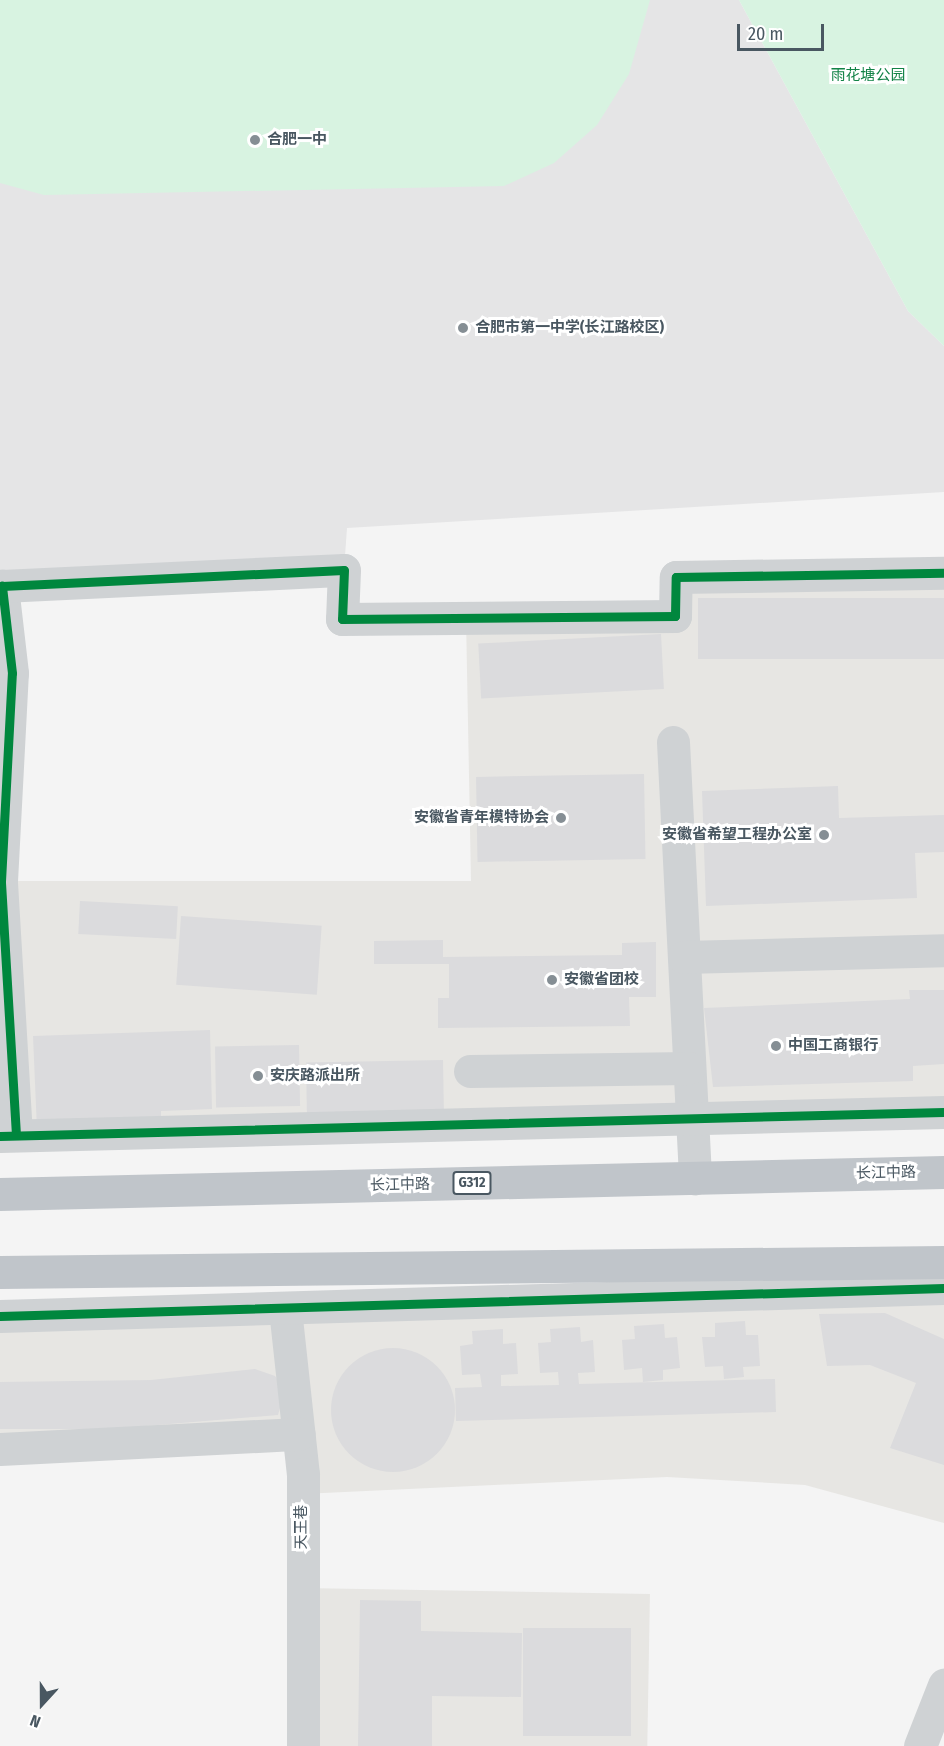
<!DOCTYPE html>
<meta charset="utf-8">
<style>
body{margin:0}
#map{position:relative;width:944px;height:1746px;overflow:hidden;background:#f4f4f4;font-family:"Fira Sans Condensed","Noto Sans SC",sans-serif}
div>[style]{position:absolute}
[style*='--x']{left:calc(var(--x)*1px);top:calc(var(--y)*1px);width:calc(var(--w)*1px);rotate:calc(var(--a)*1deg)}
.commercial>*{inset:0;background:#e7e6e3;transform-origin:0 0}
.education>*{inset:0;background:#e5e5e6}
.green>*{inset:0;background:#d8f3e1}
.building>*{inset:0;background:#dbdbdd;transform-origin:0 0}
.round{border-radius:50%}
.minor>*{height:33px;margin:-16.5px;padding:0 16.5px;transform-origin:16.5px;border-radius:16.5px;background:#cfd2d4}
.highway>*{height:33px;margin:-16.5px;padding:0 16.5px;transform-origin:16.5px;border-radius:16.5px;background:#c0c5ca}
.cycleway>*{height:9px;margin:-4.5px;padding:0 4.5px;transform-origin:4.5px;border-radius:4.5px;background:#00873e}
.dots>*{width:16px;height:16px;translate:-50% -50%;box-sizing:border-box;border:3px solid #fff;border-radius:50%}
span{translate:-50% -50%;white-space:nowrap;text-align:center;line-height:1.15;-webkit-text-stroke:6px #fff;paint-order:stroke}
.shield-label span{padding:2px 4px;background:#fff;border:2px solid;border-radius:4px;-webkit-text-stroke-width:0}
.shield-label{font-size:14px;color:#495761;font-weight:700}
.park-label{font-size:15px;color:#138347}
.poi-label{font-size:15px;color:#495761;font-weight:700}
.left{translate:0 -50%;text-align:left}
.right{translate:-100% -50%;text-align:right}
.street-label{font-size:15px;color:#495761}
.north{position:absolute;left:12px;top:1674px;width:60px;height:60px;-webkit-text-stroke:4px #fff;paint-order:stroke;rotate:201deg;font-size:16px;font-weight:700;line-height:24px;text-align:center;color:#495761}
.north::after{content:'';display:block;margin:auto;width:21px;height:27px;background:#495761;clip-path:polygon(50% 0,100% 100%,50% 72%,0 100%)}
.scale{position:absolute;left:737px;top:24px;width:87px;height:27px;box-sizing:border-box;border:3px solid #495761;border-top:0;padding-left:8px;font-size:18px;line-height:21px;white-space:nowrap;color:#495761;-webkit-text-stroke:4px #fff;paint-order:stroke}
</style>
<div id="map">
<div class="commercial">
<i style="clip-path:polygon(944px 573px,944px 1112px,0 1136px,1px 881px,471px 881px,466px 618px,675px 616px,676px 577px)"></i>
<i style="clip-path:polygon(944px 1303px,944px 1523px,805px 1485px,667px 1477px,302px 1494px,299px 1435px,0 1449px,0 1317px)"></i>
<i style="left:303px;top:1588px;width:347px;height:158px;rotate:1deg"></i>
</div>
<div class="education">
<i style="clip-path:polygon(0 0,739px 0,908px 311px,944px 346px,944px 492px,347px 528px,344px 570px,2px 586px,0 672px)"></i>
</div>
<div class="green">
<i style="clip-path:polygon(0 0,650px 0,629px 74px,597px 125px,554px 163px,504px 186px,44px 195px,0 183px)"></i>
<i style="clip-path:polygon(739px 0,944px 0,944px 346px,908px 311px)"></i>
</div>
<div class="building">
<i style="left:944px;top:598px;width:61px;height:246px;rotate:90deg"></i>
<i style="left:661px;top:634px;width:55px;height:183px;rotate:87deg"></i>
<i style="left:644px;top:774px;width:85px;height:168px;rotate:89deg"></i>
<i style="clip-path:polygon(838px 786px,839px 818px,944px 815px,944px 852px,915px 853px,917px 898px,706px 906px,702px 791px)"></i>
<i style="left:80px;top:901px;width:98px;height:33px;rotate:3deg"></i>
<i style="left:181px;top:916px;width:141px;height:69px;rotate:4deg"></i>
<i style="clip-path:polygon(443px 940px,443px 957px,622px 955px,622px 943px,656px 942px,656px 997px,629px 997px,630px 1026px,438px 1028px,438px 998px,449px 998px,449px 964px,374px 964px,374px 941px)"></i>
<i style="clip-path:polygon(909px 990px,944px 990px,944px 1064px,913px 1066px,913px 1081px,713px 1087px,704px 1008px,910px 999px)"></i>
<i style="clip-path:polygon(210px 1030px,212px 1109px,161px 1111px,161px 1127px,37px 1130px,33px 1036px)"></i>
<i style="left:299px;top:1045px;width:61px;height:84px;rotate:89deg"></i>
<i style="left:443px;top:1060px;width:55px;height:137px;rotate:89deg"></i>
<i style="clip-path:polygon(885px 1313px,944px 1339px,944px 1465px,890px 1448px,916px 1383px,870px 1365px,827px 1366px,819px 1314px)"></i>
<i style="clip-path:polygon(745px 1321px,746px 1335px,758px 1335px,760px 1366px,743px 1367px,744px 1377px,724px 1379px,723px 1366px,705px 1367px,702px 1337px,715px 1337px,715px 1323px)"></i>
<i style="clip-path:polygon(664px 1324px,665px 1338px,677px 1337px,680px 1368px,663px 1370px,663px 1380px,643px 1382px,642px 1368px,624px 1370px,622px 1340px,635px 1339px,634px 1326px)"></i>
<i style="clip-path:polygon(580px 1327px,581px 1342px,593px 1340px,595px 1372px,578px 1373px,579px 1384px,775px 1379px,776px 1412px,456px 1421px,455px 1388px,482px 1387px,480px 1374px,462px 1375px,460px 1346px,473px 1344px,472px 1331px,503px 1329px,503px 1344px,516px 1343px,518px 1374px,501px 1375px,501px 1386px,559px 1385px,558px 1372px,540px 1373px,538px 1343px,551px 1342px,550px 1329px)"></i>
<i class="round" style="left:331px;top:1348px;width:124px;height:124px"></i>
<i style="clip-path:polygon(255px 1369px,275px 1376px,285px 1390px,278px 1415px,109px 1429px,0 1429px,0 1382px,151px 1380px)"></i>
<i style="clip-path:polygon(360px 1600px,421px 1601px,421px 1631px,522px 1633px,521px 1697px,432px 1696px,432px 1746px,358px 1746px)"></i>
<i style="left:523px;top:1628px;width:108px;height:108px"></i>
</div>
<div class="minor">
<i style="--x:673;--y:742;--w:437;--a:87.1"></i>
<i style="--x:684;--y:957;--w:260;--a:-1.5"></i>
<i style="--x:470;--y:1071;--w:219;--a:-0.8"></i>
<i style="--x:16;--y:1135;--w:254;--a:-93.4"></i>
<i style="--x:1;--y:881;--w:208;--a:-87"></i>
<i style="--x:12;--y:673;--w:88;--a:-96.6"></i>
<i style="--x:2;--y:586;--w:342;--a:-2.7"></i>
<i style="--x:344;--y:570;--w:49;--a:92.3"></i>
<i style="--x:342;--y:619;--w:333;--a:-0.5"></i>
<i style="--x:675;--y:616;--w:39;--a:-89"></i>
<i style="--x:676;--y:577;--w:268;--a:-0.9"></i>
<i style="--x:0;--y:1136;--w:944;--a:-1.46"></i>
<i style="--x:285;--y:1309;--w:166;--a:83.8"></i>
<i style="--x:303;--y:1474;--w:272;--a:90"></i>
<i style="--x:0;--y:1316;--w:944;--a:-1.7"></i>
<i style="--x:0;--y:1449;--w:299;--a:-2.9"></i>
<i style="--x:920;--y:1746;--w:66;--a:-68.5"></i>
</div>
<div class="highway">
<i style="--x:0;--y:1194;--w:944;--a:-1.34"></i>
<i style="--x:0;--y:1272;--w:944;--a:-0.61"></i>
</div>
<div class="cycleway">
<i style="--x:16;--y:1135;--w:254;--a:-93.4"></i>
<i style="--x:1;--y:881;--w:208;--a:-87"></i>
<i style="--x:12;--y:673;--w:88;--a:-96.6"></i>
<i style="--x:2;--y:586;--w:342;--a:-2.7"></i>
<i style="--x:344;--y:570;--w:49;--a:92.3"></i>
<i style="--x:342;--y:619;--w:333;--a:-0.5"></i>
<i style="--x:675;--y:616;--w:39;--a:-89"></i>
<i style="--x:676;--y:577;--w:268;--a:-0.9"></i>
<i style="--x:0;--y:1136;--w:944;--a:-1.46"></i>
<i style="--x:0;--y:1316;--w:944;--a:-1.7"></i>
</div>
<div class="dots">
<i style="left:255px;top:140px;background:#858e94"></i>
<i style="left:463px;top:328px;background:#858e94"></i>
<i style="left:561px;top:818px;background:#858e94"></i>
<i style="left:824px;top:835px;background:#858e94"></i>
<i style="left:552px;top:980px;background:#858e94"></i>
<i style="left:776px;top:1046px;background:#858e94"></i>
<i style="left:258px;top:1076px;background:#858e94"></i>
</div>
<div class="shield-label">
<span style="left:472px;top:1183px">G312</span>
</div>
<div class="park-label">
<span style="left:868px;top:76px">雨花塘公园</span>
</div>
<div class="poi-label">
<span class="left" style="left:267px;top:140px">合肥一中</span>
<span class="left" style="left:475px;top:328px">合肥市第一中学(长江路校区)</span>
<span class="right" style="left:549px;top:818px">安徽省青年模特协会</span>
<span class="right" style="left:812px;top:835px">安徽省希望工程办公室</span>
<span class="left" style="left:564px;top:980px">安徽省团校</span>
<span class="left" style="left:788px;top:1046px">中国工商银行</span>
<span class="left" style="left:270px;top:1076px">安庆路派出所</span>
</div>
<div class="street-label">
<span style="left:886px;top:1173px;rotate:-1deg">长江中路</span>
<span style="left:400px;top:1185px;rotate:-1deg">长江中路</span>
<span style="left:302px;top:1527px;rotate:-90deg">天王巷</span>
</div>
<div class="north">N</div>
<div class="scale">20 m</div>
</div>
